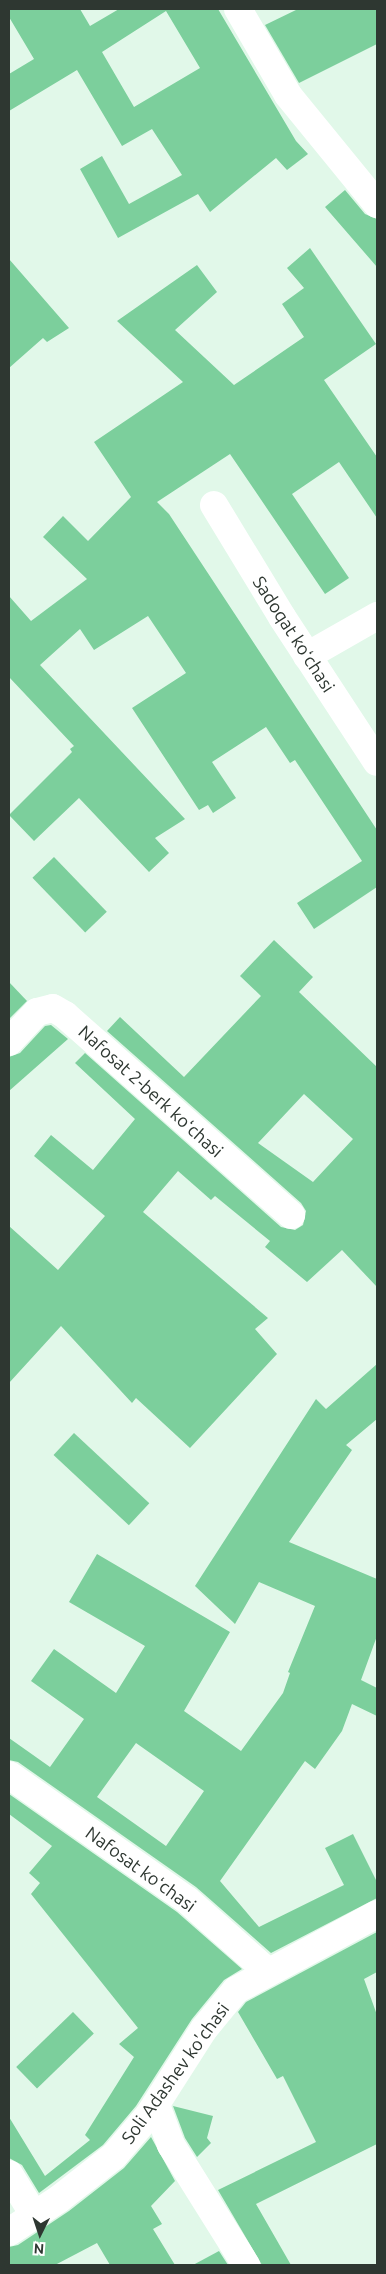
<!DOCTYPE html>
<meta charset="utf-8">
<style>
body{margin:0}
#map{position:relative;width:386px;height:2274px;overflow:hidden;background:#e1f8e9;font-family:Ubuntu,sans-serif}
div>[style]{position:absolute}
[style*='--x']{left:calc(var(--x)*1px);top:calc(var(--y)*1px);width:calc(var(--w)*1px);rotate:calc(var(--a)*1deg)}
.building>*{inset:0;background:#7ccf9c;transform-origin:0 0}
.street>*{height:28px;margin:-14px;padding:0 14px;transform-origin:14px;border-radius:14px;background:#fff}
.secondary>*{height:28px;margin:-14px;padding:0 14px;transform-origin:14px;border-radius:14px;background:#fff}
span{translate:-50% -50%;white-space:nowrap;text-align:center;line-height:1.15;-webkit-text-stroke:4px #fff;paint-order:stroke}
.street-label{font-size:18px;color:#2e3731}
.frame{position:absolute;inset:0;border:10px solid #2e3731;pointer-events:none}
.north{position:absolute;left:15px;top:2209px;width:50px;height:50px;-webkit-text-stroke:4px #fff;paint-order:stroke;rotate:184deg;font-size:14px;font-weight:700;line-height:20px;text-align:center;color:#2e3731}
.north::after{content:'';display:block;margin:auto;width:18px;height:22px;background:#2e3731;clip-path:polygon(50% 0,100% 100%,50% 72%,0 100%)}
</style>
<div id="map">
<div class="building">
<i style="clip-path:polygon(evenodd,9px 9px,80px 9px,90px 26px,119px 9px,218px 9px,296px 141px,308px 154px,287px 170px,276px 158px,210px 212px,198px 194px,118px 238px,80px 169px,102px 156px,129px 204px,182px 175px,152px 129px,122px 146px,77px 70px,9px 111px,9px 74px,34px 59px,9px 17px,9px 9px,166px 11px,200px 68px,134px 107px,102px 52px,166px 11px)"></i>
<i style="clip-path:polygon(298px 9px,377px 9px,377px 44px,299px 83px,265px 25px)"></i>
<i style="clip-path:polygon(345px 190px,365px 214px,377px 219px,377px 267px,325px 207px)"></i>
<i style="clip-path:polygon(310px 248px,376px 344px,324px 380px,377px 457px,377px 518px,339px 462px,292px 494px,349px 578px,325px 594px,230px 454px,157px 502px,169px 514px,377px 830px,377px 887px,314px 929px,297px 903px,362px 861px,295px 760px,290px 763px,266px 727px,212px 762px,236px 798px,213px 813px,208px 805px,199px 810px,132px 708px,186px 673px,148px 616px,94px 650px,80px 629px,40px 665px,185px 819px,155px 838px,169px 853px,149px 872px,79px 798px,34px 841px,9px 815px,72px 752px,70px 749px,74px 746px,9px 677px,9px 596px,31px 621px,87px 579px,43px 537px,63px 516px,88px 541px,131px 497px,94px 442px,183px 382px,117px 321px,197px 265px,217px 292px,175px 330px,234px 385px,304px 337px,282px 304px,304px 288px,287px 268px)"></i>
<i style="clip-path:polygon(9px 259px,69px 328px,47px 342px,43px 338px,9px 368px)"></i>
<i style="left:54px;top:857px;width:76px;height:30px;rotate:46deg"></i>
<i style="clip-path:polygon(evenodd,274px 940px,313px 977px,299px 992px,377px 1067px,377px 1287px,342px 1250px,307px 1282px,265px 1247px,270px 1241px,215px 1196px,211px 1200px,178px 1171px,143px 1212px,268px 1318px,255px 1329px,277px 1354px,190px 1448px,136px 1398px,132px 1403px,61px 1326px,9px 1383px,9px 1226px,58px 1270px,105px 1216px,34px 1156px,51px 1135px,93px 1170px,135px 1119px,75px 1063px,85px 1053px,281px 1227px,295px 1230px,303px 1225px,306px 1211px,301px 1203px,107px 1031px,120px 1017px,184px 1077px,261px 996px,240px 976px,274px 940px,304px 1094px,353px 1139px,313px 1182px,258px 1143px,304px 1094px)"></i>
<i style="clip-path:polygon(9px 982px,27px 1001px,9px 1019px)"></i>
<i style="clip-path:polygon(51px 1025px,68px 1039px,9px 1091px,9px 1057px,20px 1053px,45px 1026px)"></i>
<i style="clip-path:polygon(evenodd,377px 1364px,377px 1419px,346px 1445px,352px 1450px,289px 1542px,377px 1579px,377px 1636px,361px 1680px,377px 1688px,377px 1716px,352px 1704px,342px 1731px,315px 1769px,305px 1761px,220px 1881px,259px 1927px,344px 1885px,325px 1848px,353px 1834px,377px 1882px,377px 1898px,271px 1953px,196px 1887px,18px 1762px,9px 1760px,9px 1738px,50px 1767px,84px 1719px,31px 1681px,54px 1649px,116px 1693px,145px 1646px,69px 1602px,97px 1554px,230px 1632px,184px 1711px,241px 1751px,283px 1693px,290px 1673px,288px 1672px,315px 1606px,259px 1582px,235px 1624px,195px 1586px,316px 1399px,326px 1409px,377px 1364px,136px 1743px,204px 1791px,166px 1846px,97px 1797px,136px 1743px)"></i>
<i style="left:74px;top:1433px;width:103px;height:30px;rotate:43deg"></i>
<i style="clip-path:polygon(9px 1794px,177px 1912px,242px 1969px,224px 1980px,192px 2019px,136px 2106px,103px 2145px,39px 2193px,22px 2165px,9px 2158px,9px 2117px,45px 2176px,90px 2140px,85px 2135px,134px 2057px,119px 2044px,138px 2028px,31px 1894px,40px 1883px,29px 1873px,52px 1846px,9px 1814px)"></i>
<i style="clip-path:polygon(377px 1932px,377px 1972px,364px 1979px,377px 2015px,377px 2144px,256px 2204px,291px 2265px,262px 2265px,218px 2190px,316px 2142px,283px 2076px,277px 2079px,238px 2012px,246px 2002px)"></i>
<i style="left:73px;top:2012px;width:30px;height:79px;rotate:46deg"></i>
<i style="clip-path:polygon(173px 2106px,213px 2116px,207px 2138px,211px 2143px,197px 2157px,185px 2138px)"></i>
<i style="clip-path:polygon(151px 2137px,175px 2181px,151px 2206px,162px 2224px,153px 2229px,175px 2265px,110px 2265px,97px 2243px,55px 2265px,9px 2265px,9px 2247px,18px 2245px,69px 2211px,124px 2168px)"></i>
<i style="clip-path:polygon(219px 2251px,228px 2265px,193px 2265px)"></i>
</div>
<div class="street">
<i style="--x:238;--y:9;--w:99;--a:59.8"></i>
<i style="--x:288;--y:95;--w:141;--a:50.8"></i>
<i style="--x:214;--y:505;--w:131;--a:58.7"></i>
<i style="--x:282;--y:617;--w:173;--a:56.8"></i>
<i style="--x:307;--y:656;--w:81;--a:-29.7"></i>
<i style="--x:9;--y:1042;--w:41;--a:-47"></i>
<i style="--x:37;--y:1012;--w:16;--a:-14"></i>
<i style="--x:53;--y:1008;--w:14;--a:30"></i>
<i style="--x:65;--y:1015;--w:302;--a:41.5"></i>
<i style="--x:9;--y:1775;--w:218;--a:35.1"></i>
<i style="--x:187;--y:1900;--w:107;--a:41.6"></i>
<i style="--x:156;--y:2105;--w:43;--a:69.4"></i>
<i style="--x:171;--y:2145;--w:142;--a:58"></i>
<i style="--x:9;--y:2174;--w:48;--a:58.6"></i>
</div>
<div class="secondary">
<i style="--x:9;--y:2232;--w:60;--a:-33.4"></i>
<i style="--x:59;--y:2199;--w:70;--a:-38"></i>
<i style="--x:114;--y:2156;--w:54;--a:-49.5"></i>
<i style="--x:149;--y:2115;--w:102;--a:-57.4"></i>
<i style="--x:204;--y:2029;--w:50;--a:-50.6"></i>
<i style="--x:236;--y:1990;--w:160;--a:-28.3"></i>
</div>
<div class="street-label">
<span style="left:294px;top:634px;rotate:57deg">Sadoqat koʻchasi</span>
<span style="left:151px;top:1091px;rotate:42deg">Nafosat 2-berk koʻchasi</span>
<span style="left:141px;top:1869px;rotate:36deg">Nafosat koʻchasi</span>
<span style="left:175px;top:2073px;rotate:-54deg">Soli Adashev ko'chasi</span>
</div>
<div class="frame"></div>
<div class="north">N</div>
</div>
